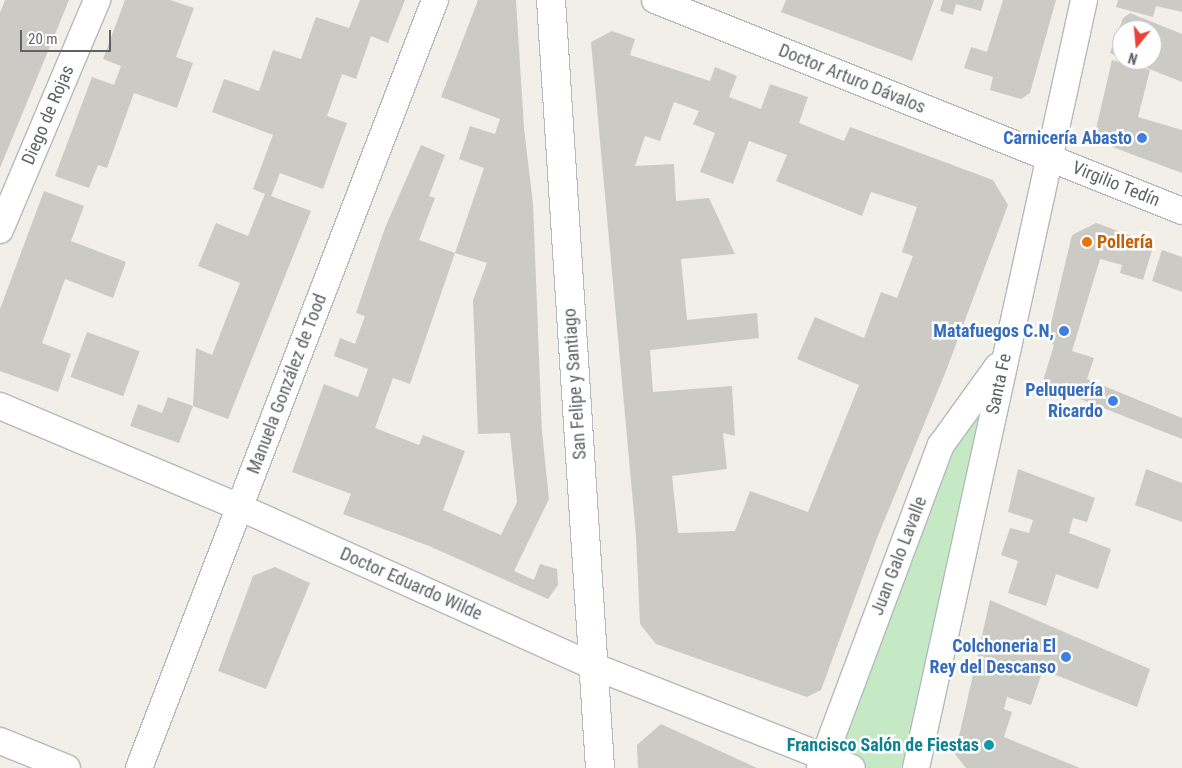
<!DOCTYPE html>
<meta charset="utf-8">
<style>
body{margin:0}
#map{position:relative;width:1182px;height:768px;overflow:hidden;background:#f1efe8;font-family:"Roboto Condensed",sans-serif}
div>[style]{position:absolute}
[style*='--x']{left:calc(var(--x)*1px);top:calc(var(--y)*1px);width:calc(var(--w)*1px);rotate:calc(var(--a)*1deg)}
.green>*{inset:0;background:#c5e8c5}
.building>*{inset:0;background:#cccac5;transform-origin:0 0}
.roads{filter:drop-shadow(1px 0 #b5b8bc) drop-shadow(-1px 0 #b5b8bc) drop-shadow(0 1px #b5b8bc) drop-shadow(0 -1px #b5b8bc)}
.minor>*{height:26px;margin:-13px;padding:0 13px;transform-origin:13px;border-radius:13px;background:#fff}
.tertiary>*{height:28px;margin:-14px;padding:0 14px;transform-origin:14px;border-radius:14px;background:#fff}
.dots>*{width:14px;height:14px;translate:-50% -50%;box-sizing:border-box;border:2px solid #fff;border-radius:50%}
span{translate:-50% -50%;white-space:nowrap;text-align:center;line-height:1.15;-webkit-text-stroke:5px #fff;paint-order:stroke}
.street-label{font-size:18px;color:#5f6368}
.shop-label{font-size:18px;color:#366cbe;font-weight:700}
.right{translate:-100% -50%;text-align:right}
.food-label{font-size:18px;color:#c56008;font-weight:700}
.left{translate:0 -50%;text-align:left}
.culture-label{font-size:18px;color:#0d838f;font-weight:700}
.north{position:absolute;left:1112px;top:20px;width:50px;height:50px;box-sizing:border-box;background:#fff;border:1px solid #bfc1c3;border-radius:50%;rotate:197deg;font-size:14px;font-weight:700;line-height:20px;text-align:center;color:#5f6368}
.north::after{content:'';display:block;margin:auto;width:18px;height:22px;background:#ea4335;clip-path:polygon(50% 0,100% 100%,50% 72%,0 100%)}
.scale{position:absolute;left:20px;top:30px;width:91px;height:22px;box-sizing:border-box;border:2px solid #5f6368;border-top:0;padding-left:6px;font-size:15px;line-height:18px;white-space:nowrap;color:#5f6368;-webkit-text-stroke:4px #fff;paint-order:stroke}
</style>
<div id="map">
<div class="green">
<i style="clip-path:polygon(998px 368px,912px 768px,862px 768px,829px 754px,943px 448px)"></i>
</div>
<div class="building">
<i style="clip-path:polygon(5px 0,69px 0,0 168px,0 13px)"></i>
<i style="clip-path:polygon(125px 0,170px 0,194px 8px,176px 57px,193px 63px,177px 108px,134px 93px,107px 168px,98px 165px,89px 188px,55px 176px,92px 77px,114px 85px,121px 66px,103px 59px)"></i>
<i style="clip-path:polygon(360px 0,405px 0,388px 43px,371px 36px,356px 79px,342px 74px,327px 116px,347px 123px,323px 189px,280px 173px,271px 196px,311px 211px,228px 419px,193px 406px,179px 443px,130px 426px,138px 404px,162px 413px,168px 397px,193px 406px,196px 348px,212px 355px,240px 283px,198px 266px,216px 223px,248px 236px,265px 194px,253px 189px,273px 135px,212px 112px,224px 79px,259px 91px,273px 50px,301px 59px,316px 17px,349px 28px)"></i>
<i style="clip-path:polygon(478px 0,516px 0,524px 128px,533px 204px,542px 432px,549px 499px,514px 571px,534px 580px,540px 564px,557px 569px,558px 585px,548px 599px,429px 546px,343px 514px,351px 494px,292px 472px,324px 384px,358px 397px,368px 369px,334px 356px,340px 338px,355px 344px,365px 316px,356px 313px,385px 228px,421px 145px,445px 155px,429px 196px,435px 198px,419px 240px,455px 253px,410px 384px,393px 378px,375px 428px,419px 445px,423px 435px,465px 451px,443px 510px,501px 535px,517px 502px,510px 433px,478px 434px,473px 300px,487px 263px,455px 253px,484px 168px,459px 159px,470px 126px,495px 134px,500px 119px,441px 97px)"></i>
<i style="clip-path:polygon(786px 0,934px 0,912px 61px,781px 12px)"></i>
<i style="clip-path:polygon(943px 0,984px 0,981px 11px,956px 4px,953px 15px,940px 11px)"></i>
<i style="clip-path:polygon(1003px 0,1056px 0,1030px 93px,1021px 99px,990px 90px,993px 77px,964px 68px,971px 47px,987px 52px)"></i>
<i style="clip-path:polygon(1118px 0,1182px 0,1182px 12px,1156px 6px,1153px 17px,1116px 7px)"></i>
<i style="clip-path:polygon(1130px 13px,1182px 34px,1182px 82px,1127px 60px,1152px 60px,1152px 30px,1122px 30px,1122px 58px,1110px 53px,1123px 18px)"></i>
<i style="clip-path:polygon(evenodd,612px 31px,635px 39px,630px 55px,710px 81px,715px 67px,737px 76px,729px 97px,761px 109px,770px 84px,808px 97px,799px 123px,844px 141px,850px 127px,993px 180px,1008px 205px,946px 371px,877px 538px,821px 690px,807px 697px,656px 644px,640px 624px,636px 536px,591px 42px,612px 31px,674px 102px,699px 111px,693px 124px,715px 133px,700px 172px,733px 184px,749px 141px,787px 155px,776px 181px,862px 216px,871px 192px,917px 207px,902px 252px,913px 256px,897px 298px,881px 292px,864px 338px,815px 317px,797px 359px,859px 385px,808px 512px,750px 491px,735px 531px,678px 533px,672px 476px,727px 469px,723px 433px,735px 436px,732px 386px,653px 392px,650px 350px,759px 338px,757px 313px,687px 320px,681px 259px,735px 254px,709px 198px,676px 201px,674px 164px,635px 166px,645px 136px,660px 141px,674px 102px)"></i>
<i style="clip-path:polygon(1112px 60px,1150px 70px,1138px 117px,1182px 130px,1182px 173px,1107px 145px,1096px 129px)"></i>
<i style="clip-path:polygon(44px 191px,84px 206px,71px 241px,126px 262px,113px 298px,65px 279px,42px 343px,71px 354px,58px 392px,0 371px,0 309px)"></i>
<i style="clip-path:polygon(1096px 223px,1154px 244px,1143px 280px,1120px 273px,1122px 265px,1100px 259px,1072px 351px,1094px 358px,1087px 379px,1182px 418px,1182px 439px,1042px 384px,1054px 345px,1047px 340px,1072px 235px)"></i>
<i style="clip-path:polygon(1162px 250px,1182px 257px,1182px 292px,1152px 281px)"></i>
<i style="left:87px;top:332px;width:56px;height:48px;rotate:20deg"></i>
<i style="clip-path:polygon(1018px 469px,1095px 498px,1087px 522px,1073px 518px,1069px 533px,1111px 549px,1098px 589px,1056px 574px,1046px 606px,1008px 593px,1018px 561px,1001px 555px,1010px 528px,1029px 533px,1033px 520px,1008px 512px)"></i>
<i style="clip-path:polygon(1146px 469px,1182px 483px,1182px 522px,1135px 505px)"></i>
<i style="clip-path:polygon(275px 567px,310px 583px,266px 689px,218px 671px,253px 576px)"></i>
<i style="clip-path:polygon(990px 600px,1150px 669px,1137px 707px,1043px 670px,1031px 705px,1007px 697px,1004px 709px,1012px 712px,1004px 737px,1080px 768px,966px 768px,955px 754px)"></i>
<i style="clip-path:polygon(661px 724px,720px 751px,757px 768px,638px 768px,637px 745px)"></i>
</div>
<div class="roads">
<div class="minor">
<i style="--x:655;--y:0;--w:568;--a:21.82"></i>
<i style="--x:0;--y:230;--w:250;--a:-67.1"></i>
<i style="--x:0;--y:406;--w:259;--a:22.9"></i>
<i style="--x:239;--y:507;--w:388;--a:24.2"></i>
<i style="--x:593;--y:666;--w:278;--a:21.5"></i>
<i style="--x:0;--y:741;--w:72;--a:21.9"></i>
<i style="--x:139;--y:768;--w:823;--a:-68.92"></i>
<i style="--x:820;--y:768;--w:345;--a:-69.5"></i>
<i style="--x:941;--y:445;--w:97;--a:-54.2"></i>
<i style="--x:916;--y:768;--w:786;--a:-77.66"></i>
</div>
<div class="tertiary">
<i style="--x:551;--y:0;--w:770;--a:86.35"></i>
</div>
</div>
<div class="dots">
<i style="left:1142px;top:138px;background:#3f7fe0"></i>
<i style="left:1087px;top:242px;background:#e8710a"></i>
<i style="left:1064px;top:331px;background:#3f7fe0"></i>
<i style="left:1113px;top:401px;background:#3f7fe0"></i>
<i style="left:1066px;top:657px;background:#3f7fe0"></i>
<i style="left:989px;top:745px;background:#0f9aa8"></i>
</div>
<div class="street-label">
<span style="left:852px;top:79px;rotate:22deg">Doctor Arturo Dávalos</span>
<span style="left:48px;top:115px;rotate:-67deg">Diego de Rojas</span>
<span style="left:1116px;top:184px;rotate:22deg">Virgilio Tedín</span>
<span style="left:287px;top:384px;rotate:-69deg">Manuela González de Tood</span>
<span style="left:575px;top:384px;rotate:-94deg">San Felipe y Santiago</span>
<span style="left:999px;top:384px;rotate:-78deg">Santa Fe</span>
<span style="left:899px;top:556px;rotate:-69deg">Juan Galo Lavalle</span>
<span style="left:411px;top:584px;rotate:24deg">Doctor Eduardo Wilde</span>
</div>
<div class="shop-label">
<span class="right" style="left:1132px;top:138px">Carnicería Abasto</span>
<span class="right" style="left:1054px;top:331px">Matafuegos C.N,</span>
<span class="right" style="left:1103px;top:401px">Peluquería<br>Ricardo</span>
<span class="right" style="left:1056px;top:657px">Colchoneria El<br>Rey del Descanso</span>
</div>
<div class="food-label">
<span class="left" style="left:1097px;top:242px">Pollería</span>
</div>
<div class="culture-label">
<span class="right" style="left:979px;top:745px">Francisco Salón de Fiestas</span>
</div>
<div class="north">N</div>
<div class="scale">20 m</div>
</div>
